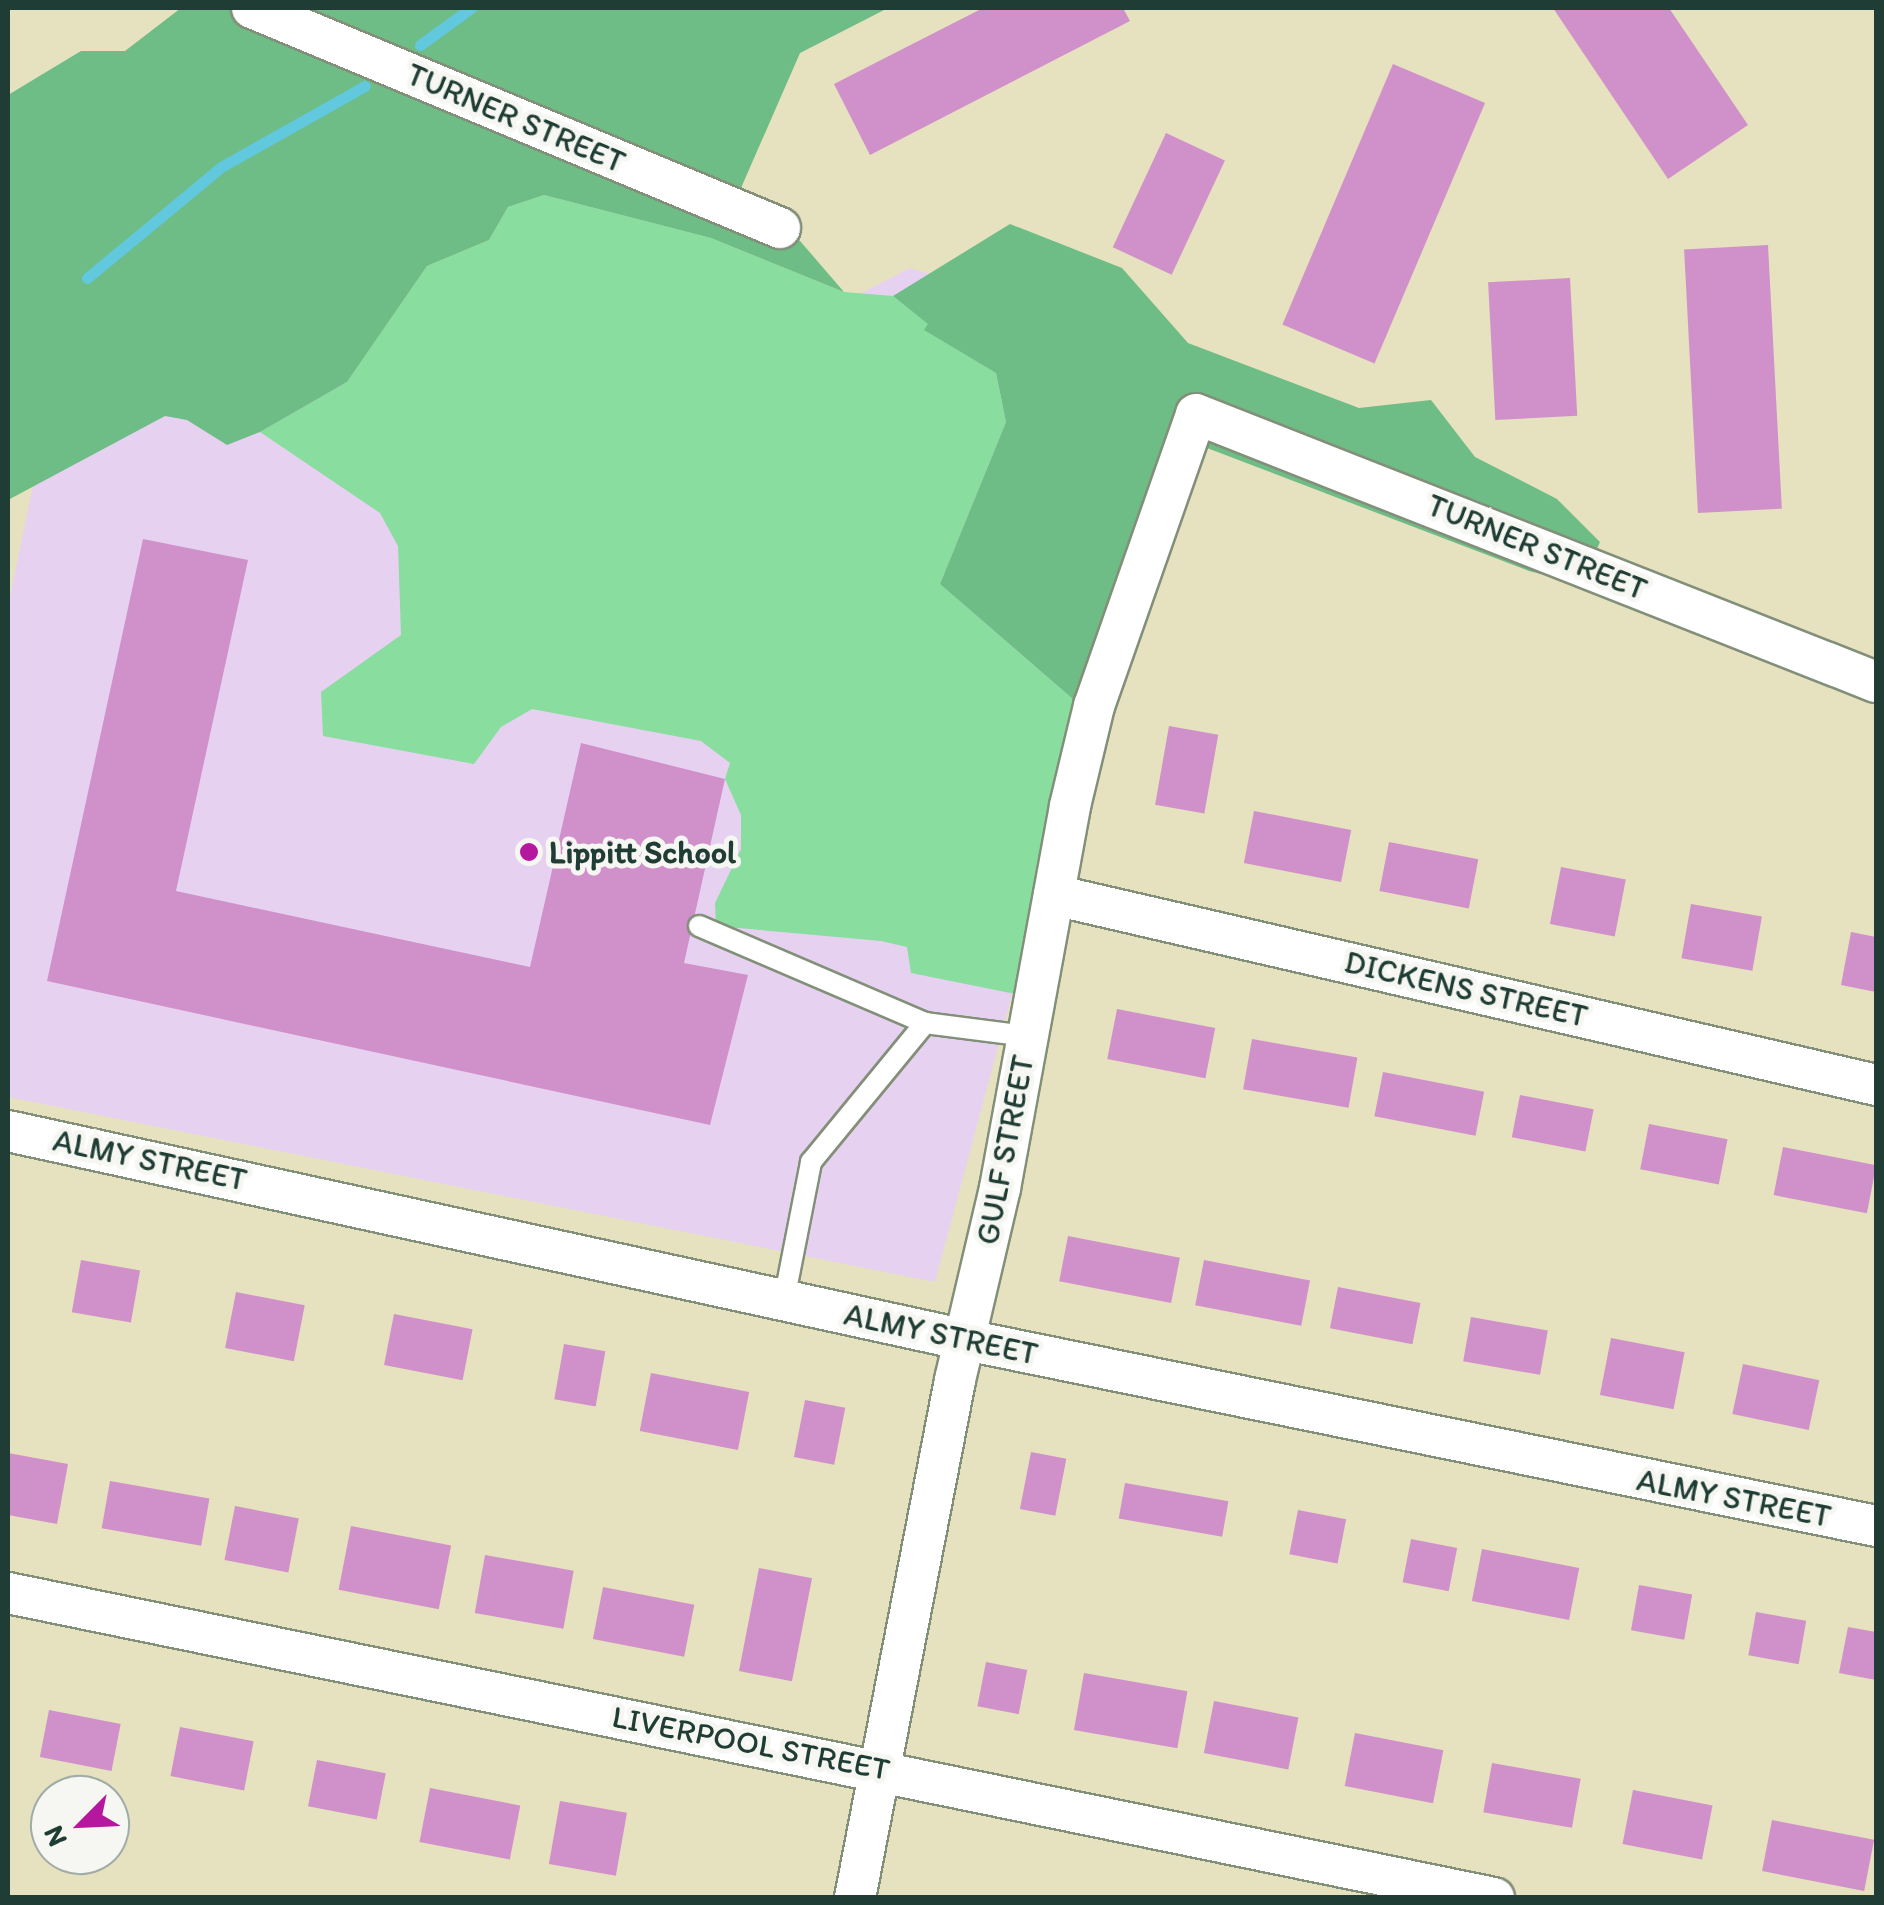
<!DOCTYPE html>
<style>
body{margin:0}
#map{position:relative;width:1884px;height:1905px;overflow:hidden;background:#e6e1be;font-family:Itim,sans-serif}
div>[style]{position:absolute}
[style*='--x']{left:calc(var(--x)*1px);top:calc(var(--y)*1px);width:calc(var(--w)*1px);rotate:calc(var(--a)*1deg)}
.built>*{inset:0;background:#e6d2f0}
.green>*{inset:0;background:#88dd9f}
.forest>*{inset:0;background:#6ebc86}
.stream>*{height:11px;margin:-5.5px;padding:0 5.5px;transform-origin:5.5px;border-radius:5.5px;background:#61c8de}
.building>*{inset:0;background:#d091ca;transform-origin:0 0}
.roads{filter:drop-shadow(2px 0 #828f79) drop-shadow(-2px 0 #828f79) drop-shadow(0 2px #828f79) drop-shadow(0 -2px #828f79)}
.service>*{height:20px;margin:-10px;padding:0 10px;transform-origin:10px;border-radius:10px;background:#fff}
.minor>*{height:40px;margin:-20px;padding:0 20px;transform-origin:20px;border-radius:20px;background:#fff}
.dots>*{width:28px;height:28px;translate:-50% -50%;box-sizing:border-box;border:5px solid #f6f6f2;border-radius:50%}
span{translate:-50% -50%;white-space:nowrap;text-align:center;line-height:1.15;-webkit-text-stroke:10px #f6f6f2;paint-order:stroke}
.street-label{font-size:32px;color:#1f3d34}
.poi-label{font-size:32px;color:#1f3d34;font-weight:700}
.left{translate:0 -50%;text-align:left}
.frame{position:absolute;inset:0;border:10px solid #1f3d34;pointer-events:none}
.north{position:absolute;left:30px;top:1775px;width:100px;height:100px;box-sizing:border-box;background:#f6f6f2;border:2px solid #a0aca6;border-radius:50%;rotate:246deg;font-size:28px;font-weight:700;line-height:40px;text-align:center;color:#1f3d34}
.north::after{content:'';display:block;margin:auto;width:35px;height:45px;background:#b5179e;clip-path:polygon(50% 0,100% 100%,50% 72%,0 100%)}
</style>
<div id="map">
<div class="built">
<i style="clip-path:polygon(910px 268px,1184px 352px,935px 1282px,8px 1097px,8px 606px,50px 403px,854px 297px)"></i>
</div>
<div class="green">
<i style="clip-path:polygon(544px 195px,711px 238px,844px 292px,893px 296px,929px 324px,925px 330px,996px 373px,1006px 422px,940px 584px,1089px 713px,1026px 996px,911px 973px,907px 947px,881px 941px,716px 926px,715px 903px,741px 849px,741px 815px,725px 779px,730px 763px,701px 741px,532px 709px,501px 727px,474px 764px,323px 736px,321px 692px,401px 635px,398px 546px,380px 513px,260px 432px,347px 382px,427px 266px,489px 240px,508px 207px)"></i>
</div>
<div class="forest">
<i style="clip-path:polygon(181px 8px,888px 8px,800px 53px,734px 204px,788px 227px,844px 292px,711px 238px,544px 195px,508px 207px,489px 240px,427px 266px,347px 382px,260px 432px,227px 445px,187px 420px,165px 416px,8px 500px,8px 95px,81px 51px,125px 51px)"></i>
<i style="clip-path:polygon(1010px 224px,1122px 268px,1188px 343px,1359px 408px,1431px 400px,1475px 457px,1557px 499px,1600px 542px,1581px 584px,1529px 571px,1194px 443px,1089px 713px,940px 584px,1006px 422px,996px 373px,924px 330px,928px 324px,893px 296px)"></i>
</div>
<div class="stream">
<i style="--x:420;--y:45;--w:63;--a:-36"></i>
<i style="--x:87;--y:278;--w:174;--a:-39.6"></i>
<i style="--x:221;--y:167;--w:165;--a:-29.4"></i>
</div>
<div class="building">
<i style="clip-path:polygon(983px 8px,1123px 8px,1130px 21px,870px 155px,834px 84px)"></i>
<i style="clip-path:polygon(1553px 8px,1669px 8px,1748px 125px,1668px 179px)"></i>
<i style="left:1393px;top:64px;width:100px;height:283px;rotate:23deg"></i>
<i style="left:1166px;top:133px;width:65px;height:126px;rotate:25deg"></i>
<i style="left:1768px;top:245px;width:264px;height:84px;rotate:87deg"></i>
<i style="left:1570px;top:278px;width:138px;height:82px;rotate:87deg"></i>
<i style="clip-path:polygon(143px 539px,248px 560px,176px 891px,530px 967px,581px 743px,725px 779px,684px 963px,748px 975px,710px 1125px,47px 981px)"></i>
<i style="left:1169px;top:726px;width:50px;height:80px;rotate:10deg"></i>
<i style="left:1254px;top:811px;width:99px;height:53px;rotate:11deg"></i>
<i style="left:1389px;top:842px;width:91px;height:50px;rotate:11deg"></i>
<i style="left:1561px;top:867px;width:66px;height:58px;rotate:11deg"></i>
<i style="left:1691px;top:904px;width:72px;height:55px;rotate:10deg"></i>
<i style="clip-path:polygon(1851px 932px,1876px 937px,1876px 992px,1841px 985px)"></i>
<i style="left:1117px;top:1009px;width:100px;height:51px;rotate:11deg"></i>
<i style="left:1252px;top:1039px;width:107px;height:51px;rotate:10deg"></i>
<i style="left:1383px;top:1072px;width:103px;height:45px;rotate:11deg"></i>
<i style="left:1520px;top:1095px;width:75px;height:43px;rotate:11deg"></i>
<i style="left:1649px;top:1124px;width:80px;height:46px;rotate:11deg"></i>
<i style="left:1783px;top:1147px;width:95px;height:49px;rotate:11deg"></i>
<i style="left:1068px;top:1236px;width:114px;height:46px;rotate:11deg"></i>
<i style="left:81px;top:1260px;width:60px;height:53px;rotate:10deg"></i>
<i style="left:1204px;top:1260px;width:108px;height:46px;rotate:11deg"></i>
<i style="left:1338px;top:1287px;width:84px;height:42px;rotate:11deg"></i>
<i style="left:236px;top:1292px;width:70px;height:57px;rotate:11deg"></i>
<i style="left:394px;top:1314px;width:80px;height:52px;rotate:11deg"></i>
<i style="left:1471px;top:1317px;width:78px;height:45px;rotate:10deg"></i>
<i style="left:1611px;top:1338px;width:75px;height:58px;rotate:11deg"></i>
<i style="left:564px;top:1344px;width:42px;height:56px;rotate:10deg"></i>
<i style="left:1743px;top:1364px;width:78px;height:51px;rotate:12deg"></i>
<i style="left:651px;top:1373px;width:100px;height:59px;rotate:11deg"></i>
<i style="left:805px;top:1400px;width:41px;height:58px;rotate:11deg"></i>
<i style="left:1031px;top:1452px;width:36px;height:58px;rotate:11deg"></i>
<i style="clip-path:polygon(8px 1453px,68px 1464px,57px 1524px,8px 1515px)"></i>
<i style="left:110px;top:1481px;width:101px;height:48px;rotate:10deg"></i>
<i style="left:1125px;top:1483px;width:105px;height:36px;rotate:10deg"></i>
<i style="left:235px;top:1506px;width:65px;height:55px;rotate:11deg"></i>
<i style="left:1298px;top:1510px;width:49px;height:45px;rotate:11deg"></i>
<i style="left:351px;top:1526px;width:102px;height:65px;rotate:11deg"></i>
<i style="left:1411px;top:1539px;width:47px;height:44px;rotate:11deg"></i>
<i style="left:1482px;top:1549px;width:99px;height:53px;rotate:11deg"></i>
<i style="left:485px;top:1555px;width:90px;height:59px;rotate:10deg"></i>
<i style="left:759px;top:1568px;width:54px;height:105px;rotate:11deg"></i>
<i style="left:1639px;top:1585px;width:54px;height:46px;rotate:10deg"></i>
<i style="left:603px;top:1587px;width:93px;height:53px;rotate:11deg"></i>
<i style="left:1756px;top:1612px;width:51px;height:44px;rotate:10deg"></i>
<i style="clip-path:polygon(1848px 1627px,1876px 1632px,1876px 1680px,1839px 1673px)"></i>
<i style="left:986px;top:1662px;width:42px;height:45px;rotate:11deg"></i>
<i style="left:1084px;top:1673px;width:105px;height:58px;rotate:10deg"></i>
<i style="left:1214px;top:1701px;width:86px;height:53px;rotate:11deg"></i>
<i style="left:49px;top:1710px;width:73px;height:48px;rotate:11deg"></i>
<i style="left:180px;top:1727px;width:75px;height:50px;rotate:11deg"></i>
<i style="left:1355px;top:1733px;width:90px;height:54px;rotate:11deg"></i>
<i style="left:317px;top:1760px;width:70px;height:47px;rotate:11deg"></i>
<i style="left:1492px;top:1763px;width:90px;height:50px;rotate:10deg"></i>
<i style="left:430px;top:1788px;width:92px;height:55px;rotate:11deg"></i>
<i style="left:1633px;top:1790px;width:81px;height:55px;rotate:11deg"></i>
<i style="left:560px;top:1801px;width:68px;height:64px;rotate:10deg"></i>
<i style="left:1772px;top:1820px;width:104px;height:52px;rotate:11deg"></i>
</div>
<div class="roads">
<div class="service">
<i style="--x:699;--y:926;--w:246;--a:23.2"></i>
<i style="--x:925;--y:1023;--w:103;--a:7.3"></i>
<i style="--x:784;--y:1300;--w:141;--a:-78.9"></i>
<i style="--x:811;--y:1162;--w:180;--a:-50.6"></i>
</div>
<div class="minor">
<i style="--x:252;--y:8;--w:572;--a:22.62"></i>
<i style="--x:1054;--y:895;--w:844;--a:13.01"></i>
<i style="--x:8;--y:1131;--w:981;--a:12.31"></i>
<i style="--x:966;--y:1340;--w:929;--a:11.55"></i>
<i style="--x:8;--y:1593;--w:1517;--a:11.6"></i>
<i style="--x:855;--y:1898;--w:528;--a:-79.07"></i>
<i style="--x:955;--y:1380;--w:197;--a:-76.8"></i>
<i style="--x:1000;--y:1188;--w:388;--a:-79.6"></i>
<i style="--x:1070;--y:806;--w:103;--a:-76.5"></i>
<i style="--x:1094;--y:706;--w:309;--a:-70.7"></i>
<i style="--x:1196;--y:414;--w:731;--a:21.51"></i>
</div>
</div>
<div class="dots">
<i style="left:529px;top:852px;background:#b5179e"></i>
</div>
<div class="street-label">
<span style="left:516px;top:118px;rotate:23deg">TURNER STREET</span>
<span style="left:1537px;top:547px;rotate:22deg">TURNER STREET</span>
<span style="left:1466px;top:989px;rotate:13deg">DICKENS STREET</span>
<span style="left:1005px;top:1150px;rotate:-79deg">GULF STREET</span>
<span style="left:150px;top:1160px;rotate:12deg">ALMY STREET</span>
<span style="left:941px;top:1334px;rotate:12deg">ALMY STREET</span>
<span style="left:1734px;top:1498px;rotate:11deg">ALMY STREET</span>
<span style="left:751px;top:1743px;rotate:11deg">LIVERPOOL STREET</span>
</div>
<div class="poi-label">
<span class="left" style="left:549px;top:852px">Lippitt School</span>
</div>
<div class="frame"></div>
<div class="north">N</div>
</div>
